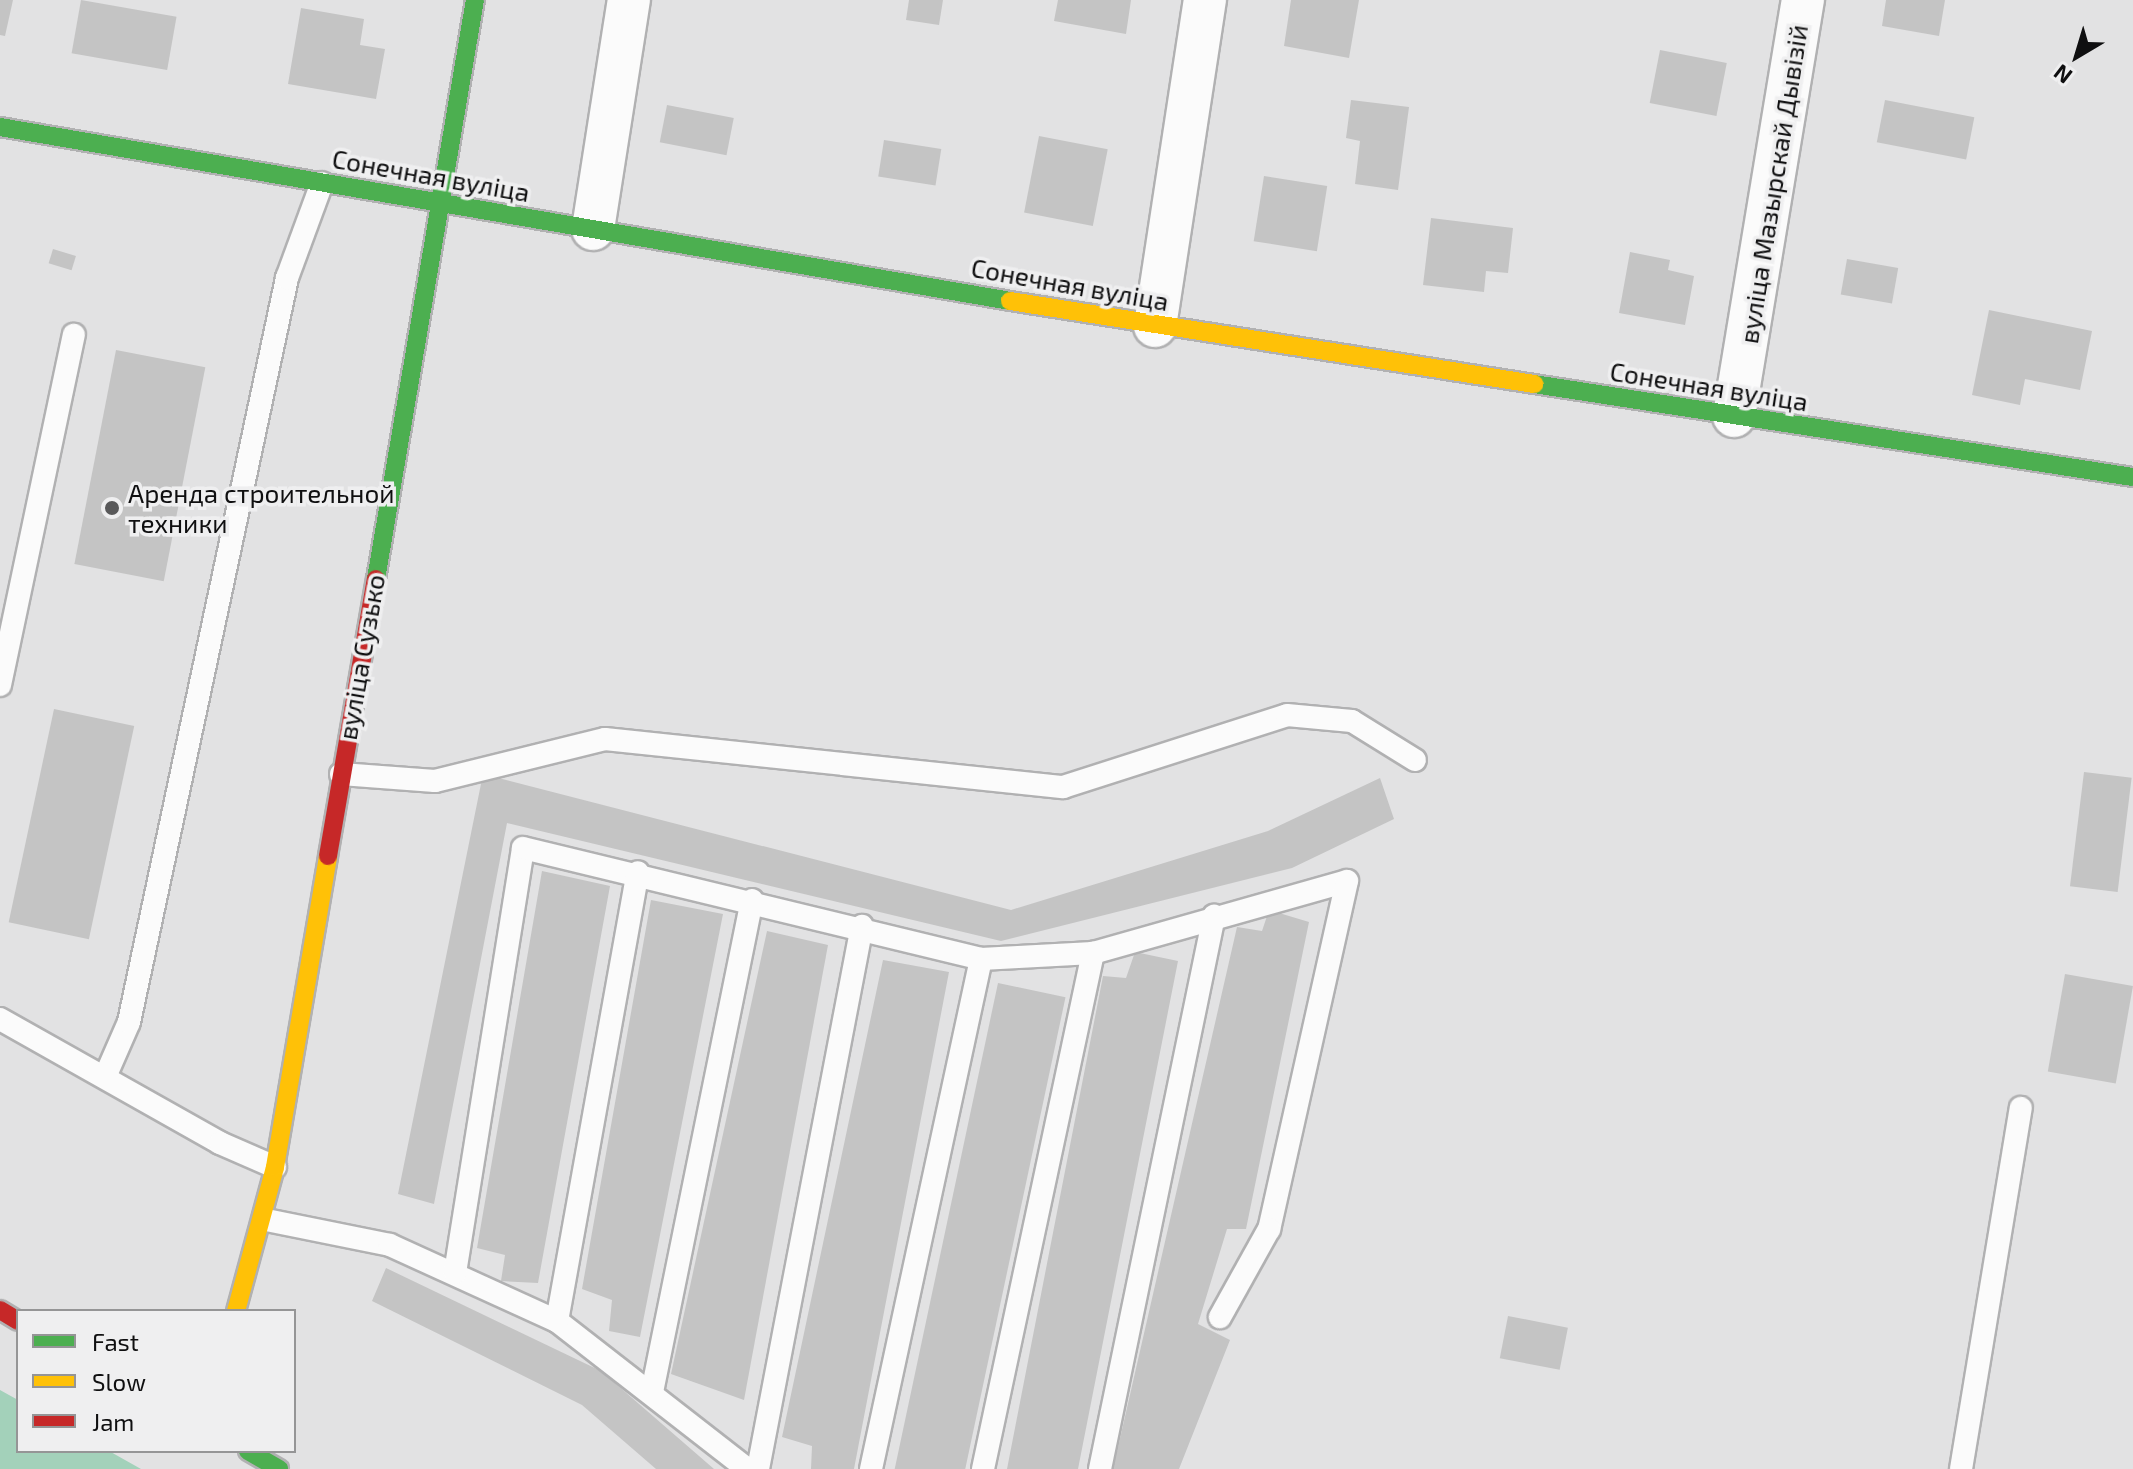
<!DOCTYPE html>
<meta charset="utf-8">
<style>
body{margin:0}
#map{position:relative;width:2133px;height:1469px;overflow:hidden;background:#e2e2e3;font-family:"Exo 2",sans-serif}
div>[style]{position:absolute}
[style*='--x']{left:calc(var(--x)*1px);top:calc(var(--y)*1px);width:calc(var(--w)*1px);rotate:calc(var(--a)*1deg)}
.forest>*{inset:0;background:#a3d1ba}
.building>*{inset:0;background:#c4c4c4;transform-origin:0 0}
.roads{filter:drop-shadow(2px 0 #b1b1b2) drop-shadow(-2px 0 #b1b1b2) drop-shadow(0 2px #b1b1b2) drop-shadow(0 -2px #b1b1b2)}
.lane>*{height:22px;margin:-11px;padding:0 11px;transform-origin:11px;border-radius:11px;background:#fbfbfb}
.street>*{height:42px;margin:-21px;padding:0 21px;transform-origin:21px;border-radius:21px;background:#fbfbfb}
.fast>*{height:18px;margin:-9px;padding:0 9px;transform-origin:9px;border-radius:9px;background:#4caf50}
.slow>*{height:18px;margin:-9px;padding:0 9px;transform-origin:9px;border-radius:9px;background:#ffc107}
.jam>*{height:18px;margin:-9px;padding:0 9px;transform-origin:9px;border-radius:9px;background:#c62828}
.dots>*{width:22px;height:22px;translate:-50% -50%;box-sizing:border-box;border:4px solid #efeff0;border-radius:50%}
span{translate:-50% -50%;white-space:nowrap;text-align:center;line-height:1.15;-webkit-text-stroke:7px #efeff0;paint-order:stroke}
.street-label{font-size:26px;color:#0f0f10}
.poi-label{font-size:26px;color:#0f0f10}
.left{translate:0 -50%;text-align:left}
.legend{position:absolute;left:16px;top:1309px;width:280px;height:144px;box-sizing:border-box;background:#efeff0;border:2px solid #959596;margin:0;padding:10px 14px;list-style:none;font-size:24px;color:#0f0f10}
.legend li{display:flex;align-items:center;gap:16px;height:40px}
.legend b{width:40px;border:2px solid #959596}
.north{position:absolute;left:2037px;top:16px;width:80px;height:80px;-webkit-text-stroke:6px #efeff0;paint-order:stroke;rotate:218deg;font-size:22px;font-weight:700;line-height:32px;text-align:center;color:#0f0f10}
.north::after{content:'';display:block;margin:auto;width:28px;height:36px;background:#0f0f10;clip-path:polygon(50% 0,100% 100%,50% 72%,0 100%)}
</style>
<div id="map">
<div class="forest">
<i style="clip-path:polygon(0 1390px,18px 1400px,18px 1451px,109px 1451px,141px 1469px,0 1469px)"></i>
</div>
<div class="building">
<i style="clip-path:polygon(0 0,13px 0,5px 36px,0 35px)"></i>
<i style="left:81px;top:0;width:97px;height:54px;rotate:10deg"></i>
<i style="clip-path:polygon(909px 0,943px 0,939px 25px,906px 20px)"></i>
<i style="clip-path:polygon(1058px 0,1131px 0,1126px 34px,1054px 21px)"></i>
<i style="clip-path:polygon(1291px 0,1359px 0,1349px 58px,1284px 46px)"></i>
<i style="clip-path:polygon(1886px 0,1945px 0,1939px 36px,1882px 26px)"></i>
<i style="clip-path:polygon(301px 8px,364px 19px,360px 45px,385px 49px,376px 99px,288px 84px)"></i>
<i style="left:1660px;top:50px;width:68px;height:54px;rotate:11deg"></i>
<i style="clip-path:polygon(1351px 100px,1409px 107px,1398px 190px,1355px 184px,1360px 141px,1346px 138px)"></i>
<i style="left:1885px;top:100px;width:91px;height:43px;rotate:11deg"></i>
<i style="left:667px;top:105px;width:68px;height:38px;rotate:11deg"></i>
<i style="left:1039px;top:136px;width:70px;height:78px;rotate:11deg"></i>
<i style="left:884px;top:140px;width:58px;height:37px;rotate:9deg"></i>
<i style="left:1264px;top:176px;width:64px;height:66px;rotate:9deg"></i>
<i style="clip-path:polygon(1431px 218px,1513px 228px,1508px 273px,1486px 271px,1484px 292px,1423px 285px)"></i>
<i style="left:53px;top:249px;width:24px;height:15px;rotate:17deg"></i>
<i style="clip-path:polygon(1630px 252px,1670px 260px,1668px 270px,1694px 276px,1685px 325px,1619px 313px)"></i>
<i style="left:1847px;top:259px;width:52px;height:36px;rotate:10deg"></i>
<i style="clip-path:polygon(1989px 310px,2092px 331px,2080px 390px,2025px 379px,2020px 405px,1972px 395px)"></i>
<i style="left:116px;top:350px;width:91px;height:218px;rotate:11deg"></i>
<i style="left:54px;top:709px;width:82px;height:218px;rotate:12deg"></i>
<i style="left:2084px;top:772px;width:48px;height:115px;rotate:7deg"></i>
<i style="clip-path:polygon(483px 774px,1011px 910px,1268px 831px,1380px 778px,1394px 819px,1292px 868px,1001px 941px,507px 823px,434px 1204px,398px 1194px)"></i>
<i style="clip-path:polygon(542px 871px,610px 886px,538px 1283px,501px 1281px,505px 1255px,477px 1248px)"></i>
<i style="clip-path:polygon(651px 900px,723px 914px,640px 1337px,609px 1331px,612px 1300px,582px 1289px)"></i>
<i style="clip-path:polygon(1269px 910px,1309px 922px,1246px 1229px,1227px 1229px,1198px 1324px,1230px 1340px,1179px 1469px,1113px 1469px,1237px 927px,1262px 931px)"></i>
<i style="clip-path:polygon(767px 931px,828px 945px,744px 1400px,671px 1374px)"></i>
<i style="clip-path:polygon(1135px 952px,1178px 961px,1078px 1469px,1007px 1469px,1103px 976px,1126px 978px)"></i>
<i style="clip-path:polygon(883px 960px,949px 972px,854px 1469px,811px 1469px,812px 1446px,782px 1437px)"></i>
<i style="left:2065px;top:974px;width:69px;height:99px;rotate:10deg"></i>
<i style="left:998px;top:983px;width:69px;height:497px;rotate:12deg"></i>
<i style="clip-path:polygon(386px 1268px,601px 1371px,714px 1469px,656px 1469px,582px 1405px,372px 1301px)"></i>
<i style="left:1508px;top:1316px;width:61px;height:43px;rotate:11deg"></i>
</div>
<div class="roads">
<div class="lane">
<i style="--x:0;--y:685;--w:358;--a:-78.1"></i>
<i style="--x:341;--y:774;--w:94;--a:4.3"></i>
<i style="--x:435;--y:781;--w:175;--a:-13.9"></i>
<i style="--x:605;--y:739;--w:461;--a:6"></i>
<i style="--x:1063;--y:787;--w:235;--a:-17.8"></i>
<i style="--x:1287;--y:715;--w:65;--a:5.3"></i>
<i style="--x:1352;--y:721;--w:74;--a:31.8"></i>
<i style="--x:0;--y:1019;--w:253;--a:29.4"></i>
<i style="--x:220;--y:1143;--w:60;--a:23.6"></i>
<i style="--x:105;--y:1077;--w:60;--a:-66.4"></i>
<i style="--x:129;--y:1022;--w:761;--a:-78.01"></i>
<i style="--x:287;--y:278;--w:101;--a:-69.8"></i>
<i style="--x:266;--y:1220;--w:126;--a:11.4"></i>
<i style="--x:390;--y:1245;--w:183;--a:24.5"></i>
<i style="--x:557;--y:1321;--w:241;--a:37.9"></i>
<i style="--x:455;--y:1273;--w:430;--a:-80.9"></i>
<i style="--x:523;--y:848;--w:471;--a:13.6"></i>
<i style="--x:981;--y:959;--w:112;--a:-3.1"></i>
<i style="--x:1093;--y:953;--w:264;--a:-15.8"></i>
<i style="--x:1347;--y:881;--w:357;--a:102.6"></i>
<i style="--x:1269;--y:1229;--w:101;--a:119.1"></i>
<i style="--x:557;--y:1321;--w:456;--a:-79.8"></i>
<i style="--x:652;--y:1392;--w:502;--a:-78.51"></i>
<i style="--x:758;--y:1469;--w:553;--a:-79.16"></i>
<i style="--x:871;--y:1469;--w:522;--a:-77.83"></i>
<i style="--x:983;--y:1469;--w:528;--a:-77.97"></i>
<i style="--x:1100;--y:1469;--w:565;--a:-78.35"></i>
<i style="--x:1961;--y:1469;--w:366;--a:-80.6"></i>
</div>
<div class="street">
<i style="--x:593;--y:229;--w:232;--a:-81.1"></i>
<i style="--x:1155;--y:326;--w:330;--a:-81.3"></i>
<i style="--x:1734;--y:416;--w:422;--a:-80.6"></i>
</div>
<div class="fast">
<i style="--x:0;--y:127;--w:1025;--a:9.77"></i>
<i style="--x:1534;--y:384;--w:606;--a:8.83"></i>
<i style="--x:376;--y:579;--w:587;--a:-80.3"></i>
<i style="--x:248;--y:1451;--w:36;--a:30"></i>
</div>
<div class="slow">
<i style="--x:1010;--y:301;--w:531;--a:9"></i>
<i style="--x:236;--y:1311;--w:149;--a:-74.8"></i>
<i style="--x:275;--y:1167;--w:315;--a:-80.3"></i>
</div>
<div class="jam">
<i style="--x:328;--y:856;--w:281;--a:-80.2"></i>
<i style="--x:0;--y:1310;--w:21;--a:31"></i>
</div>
</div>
<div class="dots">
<i style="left:112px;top:508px;background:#59595a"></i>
</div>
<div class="street-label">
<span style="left:431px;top:175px;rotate:10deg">Сонечная вуліца</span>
<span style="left:1773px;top:184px;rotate:-81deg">вуліца Мазырскай Дывізій</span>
<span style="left:1070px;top:284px;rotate:10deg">Сонечная вуліца</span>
<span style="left:1709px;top:386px;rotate:9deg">Сонечная вуліца</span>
<span style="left:361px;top:657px;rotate:-80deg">вуліца Сузько</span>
</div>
<div class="poi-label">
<span class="left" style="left:128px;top:508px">Аренда строительной<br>техники</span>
</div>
<ul class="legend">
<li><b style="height:10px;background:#4caf50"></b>Fast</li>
<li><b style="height:10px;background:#ffc107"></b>Slow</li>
<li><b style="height:10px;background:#c62828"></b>Jam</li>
</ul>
<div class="north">N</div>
</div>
